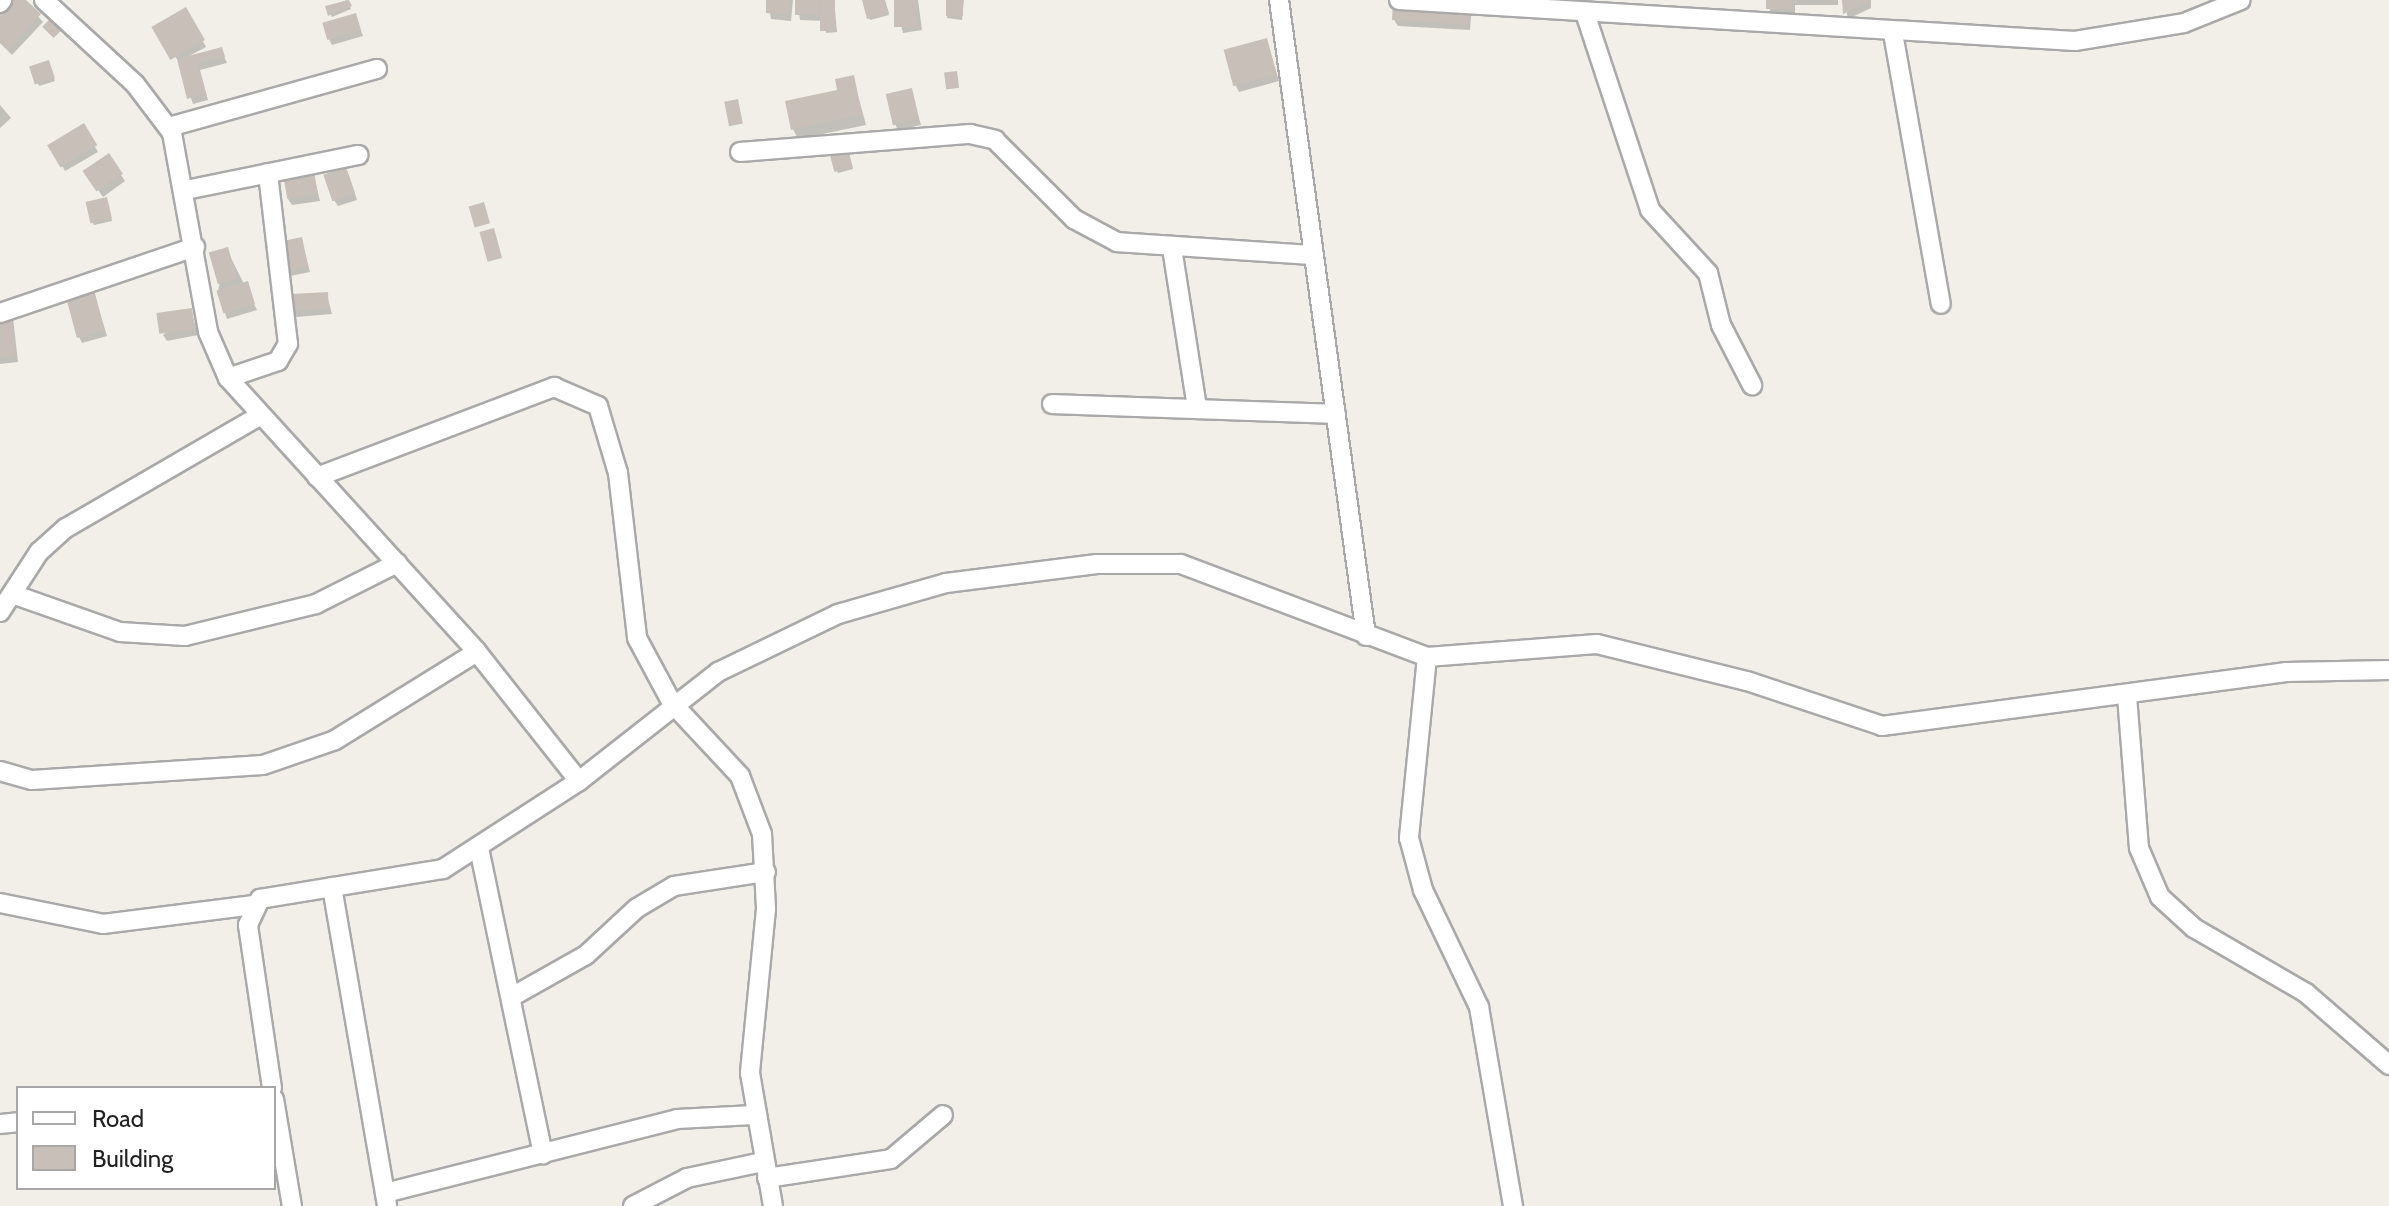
<!DOCTYPE html>
<style>
body{margin:0}
#map{position:relative;width:2389px;height:1206px;overflow:hidden;background:#f2efe9;font-family:Cabin,sans-serif}
div>[style]{position:absolute}
[style*='--x']{left:calc(var(--x)*1px);top:calc(var(--y)*1px);width:calc(var(--w)*1px);rotate:calc(var(--a)*1deg)}
.shadow>*{inset:0;background:#0003;transform-origin:0 0}
.building>*{inset:0;background:#c7bfb8;transform-origin:0 0}
.roads{filter:drop-shadow(2px 0 #a9a9a9) drop-shadow(-2px 0 #a9a9a9) drop-shadow(0 2px #a9a9a9) drop-shadow(0 -2px #a9a9a9)}
.minor>*{height:18px;margin:-9px;padding:0 9px;transform-origin:9px;border-radius:9px;background:#fff}
span{translate:-50% -50%;white-space:nowrap;text-align:center;line-height:1.15;-webkit-text-stroke:6px #fff;paint-order:stroke}
.legend{position:absolute;left:16px;top:1086px;width:260px;height:104px;box-sizing:border-box;background:#fff;border:2px solid #a7a7a7;margin:0;padding:10px 14px;list-style:none;font-size:24px;color:#222}
.legend li{display:flex;align-items:center;gap:16px;height:40px}
.legend b{width:40px;border:2px solid #a7a7a7}
</style>
<div id="map">
<div class="shadow">
<i style="clip-path:polygon(13px 0,23px 0,43px 22px,12px 55px,0 43px,0 14px)"></i>
<i style="clip-path:polygon(347px 0,351px 9px,332px 17px,327px 7px)"></i>
<i style="clip-path:polygon(768px 0,793px 0,791px 21px,771px 19px)"></i>
<i style="clip-path:polygon(797px 0,834px 0,837px 32px,826px 33px,824px 21px,800px 20px)"></i>
<i style="clip-path:polygon(864px 0,884px 0,889px 15px,870px 20px)"></i>
<i style="clip-path:polygon(896px 0,918px 0,922px 30px,903px 33px)"></i>
<i style="clip-path:polygon(948px 0,964px 0,962px 20px,947px 18px)"></i>
<i style="clip-path:polygon(1768px 0,1838px 0,1838px 5px,1795px 5px,1795px 15px,1771px 15px)"></i>
<i style="clip-path:polygon(1844px 0,1871px 0,1871px 8px,1848px 19px)"></i>
<i style="clip-path:polygon(1472px 3px,1470px 30px,1398px 26px,1394px 20px)"></i>
<i style="clip-path:polygon(186px 10px,206px 47px,189px 56px,221px 49px,227px 63px,200px 70px,208px 100px,193px 104px,179px 62px,154px 27px)"></i>
<i style="clip-path:polygon(355px 15px,363px 36px,332px 45px,329px 39px)"></i>
<i style="clip-path:polygon(1266px 40px,1279px 81px,1239px 92px,1236px 86px)"></i>
<i style="clip-path:polygon(49px 64px,55px 81px,39px 86px,32px 68px)"></i>
<i style="clip-path:polygon(853px 77px,866px 125px,798px 139px,793px 129px)"></i>
<i style="clip-path:polygon(911px 91px,921px 125px,898px 130px,895px 124px)"></i>
<i style="clip-path:polygon(0 105px,11px 118px,0 128px)"></i>
<i style="left:83px;top:126px;width:30px;height:38px;rotate:60deg"></i>
<i style="clip-path:polygon(845px 143px,853px 169px,838px 173px,837px 171px)"></i>
<i style="clip-path:polygon(108px 156px,125px 181px,103px 197px,90px 178px)"></i>
<i style="clip-path:polygon(312px 168px,320px 201px,292px 205px,288px 199px)"></i>
<i style="clip-path:polygon(349px 176px,357px 200px,338px 206px,334px 200px)"></i>
<i style="clip-path:polygon(107px 202px,112px 221px,94px 225px,93px 223px)"></i>
<i style="clip-path:polygon(301px 239px,310px 272px,290px 276px,287px 270px)"></i>
<i style="clip-path:polygon(227px 250px,257px 310px,227px 319px,218px 291px)"></i>
<i style="clip-path:polygon(92px 288px,107px 336px,82px 343px,79px 337px)"></i>
<i style="clip-path:polygon(327px 295px,332px 314px,296px 317px,292px 311px)"></i>
<i style="clip-path:polygon(191px 310px,198px 335px,167px 341px,163px 335px)"></i>
<i style="clip-path:polygon(0 312px,13px 318px,18px 362px,0 364px)"></i>
</div>
<div class="building">
<i style="clip-path:polygon(10px 0,26px 0,41px 14px,8px 50px,0 42px,0 11px)"></i>
<i style="clip-path:polygon(349px 0,352px 6px,328px 16px,325px 6px)"></i>
<i style="clip-path:polygon(766px 0,790px 0,788px 15px,766px 13px)"></i>
<i style="left:795px;top:0;width:24px;height:15px"></i>
<i style="left:820px;top:0;width:15px;height:31px"></i>
<i style="clip-path:polygon(862px 0,885px 0,889px 13px,867px 19px)"></i>
<i style="left:894px;top:0;width:23px;height:27px"></i>
<i style="left:946px;top:0;width:17px;height:16px"></i>
<i style="clip-path:polygon(1393px 0,1469px 0,1468px 25px,1392px 20px)"></i>
<i style="left:1766px;top:0;width:26px;height:9px"></i>
<i style="clip-path:polygon(1842px 0,1868px 0,1868px 2px,1843px 14px)"></i>
<i style="left:186px;top:7px;width:38px;height:40px;rotate:60deg"></i>
<i style="left:356px;top:13px;width:18px;height:35px;rotate:74deg"></i>
<i style="left:55px;top:14px;width:16px;height:18px;rotate:45deg"></i>
<i style="left:1267px;top:38px;width:38px;height:45px;rotate:75deg"></i>
<i style="clip-path:polygon(222px 47px,225px 57px,198px 64px,206px 94px,187px 99px,177px 59px)"></i>
<i style="left:49px;top:60px;width:19px;height:21px;rotate:72deg"></i>
<i style="left:957px;top:71px;width:17px;height:13px;rotate:83deg"></i>
<i style="clip-path:polygon(854px 75px,862px 115px,791px 130px,785px 101px,837px 90px,835px 79px)"></i>
<i style="left:912px;top:88px;width:32px;height:27px;rotate:77deg"></i>
<i style="left:738px;top:99px;width:25px;height:14px;rotate:79deg"></i>
<i style="left:84px;top:123px;width:26px;height:43px;rotate:59deg"></i>
<i style="left:845px;top:138px;width:30px;height:19px;rotate:75deg"></i>
<i style="left:109px;top:153px;width:25px;height:32px;rotate:56deg"></i>
<i style="left:313px;top:166px;width:28px;height:31px;rotate:80deg"></i>
<i style="left:346px;top:167px;width:28px;height:24px;rotate:71deg"></i>
<i style="left:107px;top:197px;width:22px;height:22px;rotate:77deg"></i>
<i style="left:484px;top:202px;width:22px;height:16px;rotate:74deg"></i>
<i style="left:494px;top:228px;width:31px;height:15px;rotate:75deg"></i>
<i style="left:302px;top:237px;width:30px;height:23px;rotate:78deg"></i>
<i style="left:228px;top:247px;width:33px;height:20px;rotate:74deg"></i>
<i style="left:248px;top:281px;width:24px;height:33px;rotate:73deg"></i>
<i style="left:93px;top:286px;width:46px;height:29px;rotate:75deg"></i>
<i style="left:328px;top:292px;width:17px;height:38px;rotate:87deg"></i>
<i style="left:192px;top:308px;width:21px;height:36px;rotate:82deg"></i>
<i style="clip-path:polygon(11px 309px,15px 356px,0 358px,0 310px)"></i>
</div>
<div class="roads">
<div class="minor">
<i style="--x:44;--y:0;--w:124;--a:42.7"></i>
<i style="--x:135;--y:84;--w:61;--a:52.9"></i>
<i style="--x:172;--y:133;--w:202;--a:79.7"></i>
<i style="--x:208;--y:332;--w:50;--a:66.5"></i>
<i style="--x:228;--y:378;--w:370;--a:47.7"></i>
<i style="--x:477;--y:652;--w:164;--a:51.7"></i>
<i style="--x:1279;--y:0;--w:642;--a:82.21"></i>
<i style="--x:1399;--y:0;--w:677;--a:3.47"></i>
<i style="--x:2075;--y:41;--w:110;--a:-9.4"></i>
<i style="--x:2184;--y:23;--w:61;--a:-22"></i>
<i style="--x:0;--y:3;--w:4;--a:-56"></i>
<i style="--x:1585;--y:13;--w:207;--a:71.7"></i>
<i style="--x:1650;--y:210;--w:86;--a:47.4"></i>
<i style="--x:1708;--y:273;--w:54;--a:76"></i>
<i style="--x:1721;--y:325;--w:68;--a:62.7"></i>
<i style="--x:1893;--y:33;--w:275;--a:80"></i>
<i style="--x:169;--y:127;--w:216;--a:-15.6"></i>
<i style="--x:740;--y:152;--w:231;--a:-4.5"></i>
<i style="--x:970;--y:134;--w:26;--a:13"></i>
<i style="--x:995;--y:140;--w:112;--a:45"></i>
<i style="--x:1074;--y:219;--w:49;--a:28.1"></i>
<i style="--x:1117;--y:242;--w:197;--a:3.8"></i>
<i style="--x:186;--y:190;--w:176;--a:-11.5"></i>
<i style="--x:1172;--y:248;--w:161;--a:81.1"></i>
<i style="--x:0;--y:313;--w:206;--a:-18.7"></i>
<i style="--x:228;--y:378;--w:53;--a:-18.8"></i>
<i style="--x:278;--y:361;--w:20;--a:-60"></i>
<i style="--x:288;--y:344;--w:172;--a:-96.7"></i>
<i style="--x:1052;--y:404;--w:284;--a:2"></i>
<i style="--x:317;--y:477;--w:254;--a:-20.8"></i>
<i style="--x:554;--y:387;--w:48;--a:23.4"></i>
<i style="--x:598;--y:406;--w:70;--a:73.4"></i>
<i style="--x:618;--y:473;--w:166;--a:83.4"></i>
<i style="--x:637;--y:638;--w:74;--a:61.7"></i>
<i style="--x:672;--y:703;--w:100;--a:47"></i>
<i style="--x:740;--y:776;--w:62;--a:69.2"></i>
<i style="--x:762;--y:834;--w:75;--a:86.9"></i>
<i style="--x:766;--y:909;--w:165;--a:95.6"></i>
<i style="--x:750;--y:1073;--w:135;--a:80.2"></i>
<i style="--x:15;--y:595;--w:111;--a:19.4"></i>
<i style="--x:120;--y:632;--w:65;--a:3.5"></i>
<i style="--x:185;--y:636;--w:135;--a:-13.7"></i>
<i style="--x:316;--y:604;--w:91;--a:-26.8"></i>
<i style="--x:0;--y:612;--w:72;--a:-57"></i>
<i style="--x:39;--y:552;--w:36;--a:-42"></i>
<i style="--x:66;--y:528;--w:223;--a:-30.1"></i>
<i style="--x:1427;--y:657;--w:182;--a:95.7"></i>
<i style="--x:1409;--y:838;--w:54;--a:74.9"></i>
<i style="--x:1423;--y:890;--w:130;--a:64.4"></i>
<i style="--x:1479;--y:1007;--w:202;--a:80.3"></i>
<i style="--x:2127;--y:696;--w:152;--a:85.5"></i>
<i style="--x:2139;--y:848;--w:53;--a:66.8"></i>
<i style="--x:2160;--y:897;--w:46;--a:42.4"></i>
<i style="--x:2194;--y:928;--w:129;--a:30.1"></i>
<i style="--x:2306;--y:993;--w:110;--a:40.9"></i>
<i style="--x:0;--y:771;--w:33;--a:16"></i>
<i style="--x:32;--y:780;--w:231;--a:-3.7"></i>
<i style="--x:263;--y:765;--w:76;--a:-19.1"></i>
<i style="--x:335;--y:740;--w:167;--a:-31.8"></i>
<i style="--x:479;--y:848;--w:313;--a:78.2"></i>
<i style="--x:332;--y:887;--w:324;--a:80.2"></i>
<i style="--x:0;--y:903;--w:105;--a:11.5"></i>
<i style="--x:103;--y:924;--w:152;--a:-7.2"></i>
<i style="--x:515;--y:995;--w:81;--a:-29.4"></i>
<i style="--x:586;--y:955;--w:69;--a:-42.7"></i>
<i style="--x:637;--y:908;--w:43;--a:-30.7"></i>
<i style="--x:674;--y:886;--w:93;--a:-8.7"></i>
<i style="--x:272;--y:1088;--w:165;--a:-98.4"></i>
<i style="--x:248;--y:925;--w:29;--a:-65"></i>
<i style="--x:260;--y:899;--w:185;--a:-9.3"></i>
<i style="--x:443;--y:869;--w:162;--a:-32.9"></i>
<i style="--x:579;--y:781;--w:177;--a:-38.1"></i>
<i style="--x:718;--y:672;--w:133;--a:-25.8"></i>
<i style="--x:838;--y:614;--w:112;--a:-16"></i>
<i style="--x:946;--y:583;--w:152;--a:-7.2"></i>
<i style="--x:1097;--y:564;--w:84;--a:0"></i>
<i style="--x:1181;--y:564;--w:263;--a:20.7"></i>
<i style="--x:1427;--y:657;--w:170;--a:-4.4"></i>
<i style="--x:1597;--y:644;--w:154;--a:13.9"></i>
<i style="--x:1747;--y:681;--w:142;--a:18.4"></i>
<i style="--x:1882;--y:726;--w:408;--a:-7.6"></i>
<i style="--x:2286;--y:672;--w:103;--a:-1.1"></i>
<i style="--x:274;--y:1099;--w:109;--a:80.5"></i>
<i style="--x:0;--y:1124;--w:18;--a:-6"></i>
<i style="--x:767;--y:1178;--w:125;--a:-8.7"></i>
<i style="--x:891;--y:1159;--w:68;--a:-40.2"></i>
<i style="--x:385;--y:1193;--w:301;--a:-14.2"></i>
<i style="--x:677;--y:1119;--w:77;--a:-3"></i>
<i style="--x:633;--y:1206;--w:61;--a:-27.4"></i>
<i style="--x:687;--y:1178;--w:78;--a:-11.9"></i>
</div>
</div>
<ul class="legend">
<li><b style="height:10px;background:#fff"></b>Road</li>
<li><b style="height:22px;background:#c7bfb8"></b>Building</li>
</ul>
</div>
